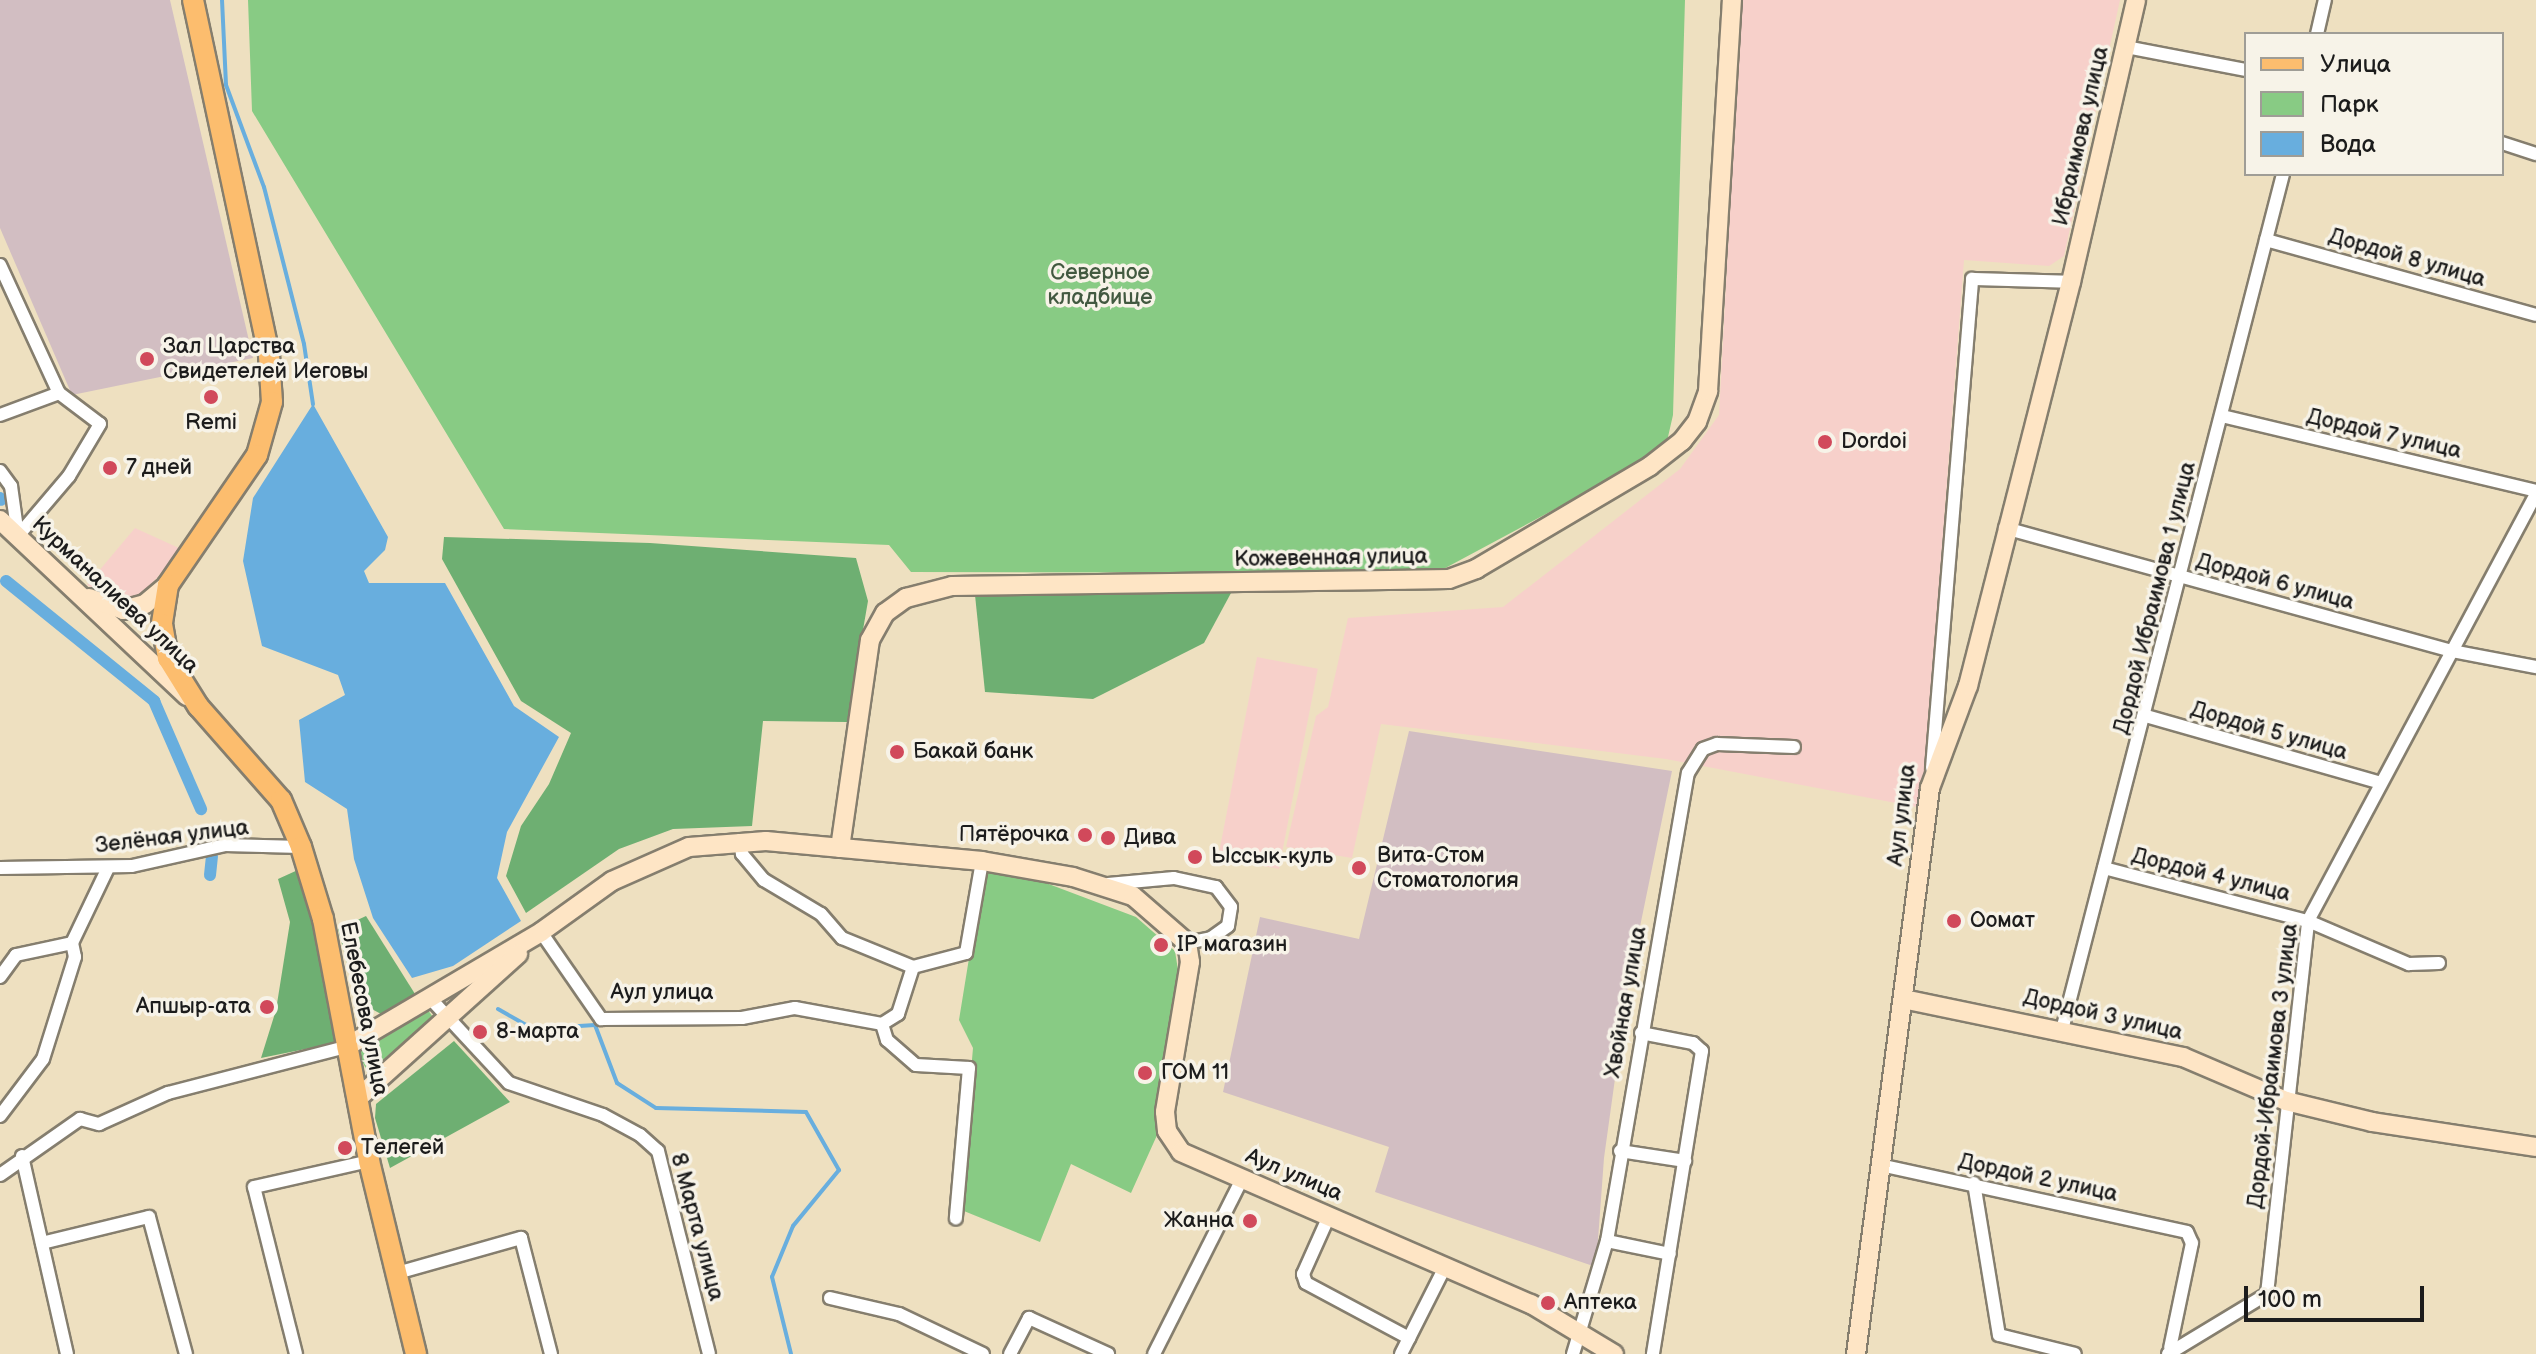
<!DOCTYPE html>
<meta charset="utf-8">
<style>
body{margin:0}
#map{position:relative;width:2536px;height:1354px;overflow:hidden;background:#eee0c0;font-family:"Balsamiq Sans",sans-serif}
div>[style]{position:absolute}
[style*='--x']{left:calc(var(--x)*1px);top:calc(var(--y)*1px);width:calc(var(--w)*1px);rotate:calc(var(--a)*1deg)}
.built>*{inset:0;background:#f7d0ca;transform-origin:0 0}
.industrial>*{inset:0;background:#d2bec2}
.green>*{inset:0;background:#88cb84}
.forest>*{inset:0;background:#6eaf72}
.water>*{inset:0;background:#68aede}
.stream>*{height:4px;margin:-2px;padding:0 2px;transform-origin:2px;border-radius:2px;background:#68aede}
.canal>*{height:12px;margin:-6px;padding:0 6px;transform-origin:6px;border-radius:6px;background:#68aede}
.roads{filter:drop-shadow(2px 0 #857e6e) drop-shadow(-2px 0 #857e6e) drop-shadow(0 2px #857e6e) drop-shadow(0 -2px #857e6e)}
.street>*{height:12px;margin:-6px;padding:0 6px;transform-origin:6px;border-radius:6px;background:#fff}
.secondary>*{height:18px;margin:-9px;padding:0 9px;transform-origin:9px;border-radius:9px;background:#fee5c5}
.primary>*{height:20px;margin:-10px;padding:0 10px;transform-origin:10px;border-radius:10px;background:#fcbd6e}
.dots>*{width:22px;height:22px;translate:-50% -50%;box-sizing:border-box;border:4px solid #f7f3e8;border-radius:50%}
span{translate:-50% -50%;white-space:nowrap;text-align:center;line-height:1.15;-webkit-text-stroke:7px #f7f3e8;paint-order:stroke}
.street-label{font-size:22px;color:#1c1c1c}
.park-label{font-size:22px;color:#425940}
.poi-label{font-size:22px;color:#1c1c1c}
.left{translate:0 -50%;text-align:left}
.right{translate:-100% -50%;text-align:right}
.legend{position:absolute;left:2244px;top:32px;width:260px;height:144px;box-sizing:border-box;background:#f7f3e8;border:2px solid #9f9d96;margin:0;padding:10px 14px;list-style:none;font-size:24px;color:#1c1c1c}
.legend li{display:flex;align-items:center;gap:16px;height:40px}
.legend b{width:40px;border:2px solid #9f9d96}
.scale{position:absolute;left:2244px;top:1286px;width:180px;height:36px;box-sizing:border-box;border:4px solid #1c1c1c;border-top:0;padding-left:10px;font-size:24px;line-height:28px;white-space:nowrap;color:#1c1c1c;-webkit-text-stroke:6px #f7f3e8;paint-order:stroke}
</style>
<div id="map">
<div class="built">
<i style="clip-path:polygon(1741px 0,2120px 0,2064px 256px,2049px 266px,1964px 260px,1922px 808px,1666px 759px,1381px 724px,1352px 858px,1286px 847px,1316px 716px,1328px 707px,1348px 618px,1503px 607px,1680px 469px,1719px 415px)"></i>
<i style="clip-path:polygon(135px 528px,181px 549px,140px 598px,121px 604px,87px 585px)"></i>
<i style="left:1257px;top:657px;width:62px;height:204px;rotate:11deg"></i>
</div>
<div class="industrial">
<i style="clip-path:polygon(0 0,170px 0,253px 358px,72px 395px,0 228px)"></i>
<i style="clip-path:polygon(1409px 731px,1672px 771px,1628px 985px,1604px 1158px,1596px 1267px,1375px 1192px,1389px 1147px,1223px 1092px,1260px 917px,1359px 939px)"></i>
</div>
<div class="green">
<i style="clip-path:polygon(248px 0,1685px 0,1673px 415px,1665px 450px,1436px 573px,911px 572px,889px 545px,504px 529px,252px 111px)"></i>
<i style="clip-path:polygon(983px 872px,1046px 883px,1136px 917px,1175px 951px,1178px 970px,1155px 1106px,1158px 1133px,1131px 1193px,1071px 1164px,1040px 1242px,959px 1209px,973px 1048px,959px 1020px)"></i>
<i style="clip-path:polygon(428px 1010px,435px 1020px,371px 1078px,357px 1052px)"></i>
</div>
<div class="forest">
<i style="clip-path:polygon(444px 537px,650px 543px,856px 558px,868px 601px,847px 722px,763px 721px,752px 826px,673px 829px,619px 849px,526px 913px,506px 876px,521px 826px,549px 784px,571px 733px,521px 701px,442px 559px)"></i>
<i style="clip-path:polygon(1231px 593px,1204px 643px,1093px 699px,985px 692px,975px 595px)"></i>
<i style="clip-path:polygon(300px 869px,319px 926px,335px 1043px,261px 1058px,276px 1010px,290px 922px,278px 879px)"></i>
<i style="clip-path:polygon(366px 916px,415px 994px,381px 1014px,357px 1001px,338px 929px)"></i>
<i style="clip-path:polygon(454px 1041px,510px 1102px,390px 1168px,375px 1118px,376px 1104px)"></i>
</div>
<div class="water">
<i style="clip-path:polygon(313px 404px,388px 537px,385px 550px,364px 571px,369px 583px,445px 583px,514px 706px,559px 737px,507px 832px,497px 878px,521px 921px,453px 966px,412px 978px,373px 918px,354px 859px,347px 809px,305px 782px,299px 720px,345px 695px,338px 675px,262px 646px,243px 561px,253px 498px)"></i>
</div>
<div class="stream">
<i style="--x:222;--y:0;--w:85;--a:87.3"></i>
<i style="--x:226;--y:85;--w:109;--a:69.6"></i>
<i style="--x:264;--y:187;--w:162;--a:75.7"></i>
<i style="--x:304;--y:344;--w:61;--a:81.5"></i>
<i style="--x:498;--y:1009;--w:40;--a:29.7"></i>
<i style="--x:533;--y:1029;--w:62;--a:-3.7"></i>
<i style="--x:595;--y:1025;--w:62;--a:69.2"></i>
<i style="--x:617;--y:1083;--w:46;--a:32.7"></i>
<i style="--x:656;--y:1108;--w:150;--a:1.5"></i>
<i style="--x:806;--y:1112;--w:67;--a:60.4"></i>
<i style="--x:839;--y:1170;--w:72;--a:129.4"></i>
<i style="--x:793;--y:1226;--w:55;--a:112.4"></i>
<i style="--x:772;--y:1277;--w:79;--a:76.1"></i>
</div>
<div class="canal">
<i style="--x:0;--y:498;--w:2;--a:63"></i>
<i style="--x:6;--y:581;--w:191;--a:39"></i>
<i style="--x:154;--y:701;--w:118;--a:66.5"></i>
<i style="--x:210;--y:875;--w:19;--a:-84"></i>
</div>
<div class="roads">
<div class="street">
<i style="--x:2317;--y:34;--w:35;--a:-77"></i>
<i style="--x:2126;--y:47;--w:122;--a:10.9"></i>
<i style="--x:2502;--y:143;--w:36;--a:18"></i>
<i style="--x:2266;--y:240;--w:280;--a:15.5"></i>
<i style="--x:0;--y:265;--w:141;--a:65.3"></i>
<i style="--x:59;--y:393;--w:51;--a:37.1"></i>
<i style="--x:100;--y:424;--w:61;--a:120.8"></i>
<i style="--x:69;--y:476;--w:79;--a:130.4"></i>
<i style="--x:0;--y:415;--w:63;--a:-20.4"></i>
<i style="--x:2222;--y:416;--w:323;--a:13.4"></i>
<i style="--x:0;--y:471;--w:19;--a:54"></i>
<i style="--x:11;--y:486;--w:50;--a:82"></i>
<i style="--x:2005;--y:528;--w:464;--a:15.4"></i>
<i style="--x:2452;--y:651;--w:86;--a:10.8"></i>
<i style="--x:2146;--y:716;--w:244;--a:15.9"></i>
<i style="--x:1932;--y:768;--w:491;--a:-85.3"></i>
<i style="--x:1972;--y:279;--w:99;--a:1.7"></i>
<i style="--x:740;--y:840;--w:14;--a:82"></i>
<i style="--x:742;--y:854;--w:34;--a:50"></i>
<i style="--x:764;--y:880;--w:66;--a:30.8"></i>
<i style="--x:821;--y:914;--w:32;--a:49"></i>
<i style="--x:842;--y:938;--w:77;--a:22.2"></i>
<i style="--x:0;--y:868;--w:132;--a:-0.9"></i>
<i style="--x:132;--y:866;--w:95;--a:-12.7"></i>
<i style="--x:225;--y:845;--w:76;--a:1.5"></i>
<i style="--x:2104;--y:868;--w:211;--a:14.6"></i>
<i style="--x:2308;--y:921;--w:110;--a:23.1"></i>
<i style="--x:2409;--y:964;--w:30;--a:-2"></i>
<i style="--x:1108;--y:884;--w:66;--a:-5.2"></i>
<i style="--x:1174;--y:878;--w:43;--a:12.1"></i>
<i style="--x:1216;--y:887;--w:25;--a:53"></i>
<i style="--x:1231;--y:907;--w:19;--a:99"></i>
<i style="--x:1228;--y:926;--w:21;--a:145"></i>
<i style="--x:1211;--y:938;--w:25;--a:168"></i>
<i style="--x:541;--y:932;--w:106;--a:55.4"></i>
<i style="--x:601;--y:1019;--w:141;--a:-0.4"></i>
<i style="--x:742;--y:1018;--w:54;--a:-10.7"></i>
<i style="--x:795;--y:1008;--w:88;--a:10.4"></i>
<i style="--x:882;--y:1024;--w:19;--a:-32"></i>
<i style="--x:898;--y:1014;--w:49;--a:-72.3"></i>
<i style="--x:913;--y:967;--w:55;--a:-14.8"></i>
<i style="--x:966;--y:953;--w:93;--a:-80.1"></i>
<i style="--x:0;--y:977;--w:27;--a:-54"></i>
<i style="--x:16;--y:955;--w:57;--a:-12.1"></i>
<i style="--x:72;--y:943;--w:83;--a:-64.4"></i>
<i style="--x:429;--y:997;--w:117;--a:47.1"></i>
<i style="--x:509;--y:1083;--w:99;--a:18.8"></i>
<i style="--x:603;--y:1115;--w:42;--a:28.4"></i>
<i style="--x:640;--y:1135;--w:24;--a:42"></i>
<i style="--x:658;--y:1151;--w:209;--a:75.9"></i>
<i style="--x:882;--y:1024;--w:17;--a:73"></i>
<i style="--x:887;--y:1040;--w:38;--a:41"></i>
<i style="--x:916;--y:1065;--w:53;--a:3.2"></i>
<i style="--x:969;--y:1068;--w:151;--a:95"></i>
<i style="--x:2062;--y:1030;--w:884;--a:-75.52"></i>
<i style="--x:1641;--y:1033;--w:53;--a:10.9"></i>
<i style="--x:1693;--y:1043;--w:12;--a:42"></i>
<i style="--x:1702;--y:1051;--w:307;--a:99.2"></i>
<i style="--x:0;--y:1116;--w:71;--a:-53"></i>
<i style="--x:43;--y:1059;--w:107;--a:-72.6"></i>
<i style="--x:75;--y:957;--w:14;--a:-102"></i>
<i style="--x:1620;--y:1151;--w:66;--a:8.7"></i>
<i style="--x:22;--y:1156;--w:203;--a:77.2"></i>
<i style="--x:1880;--y:1165;--w:314;--a:12.3"></i>
<i style="--x:2187;--y:1232;--w:12;--a:66"></i>
<i style="--x:2192;--y:1243;--w:107;--a:101.8"></i>
<i style="--x:0;--y:1175;--w:98;--a:-35"></i>
<i style="--x:80;--y:1119;--w:20;--a:15"></i>
<i style="--x:99;--y:1124;--w:76;--a:-24.2"></i>
<i style="--x:168;--y:1093;--w:184;--a:-14.5"></i>
<i style="--x:1974;--y:1183;--w:154;--a:80.7"></i>
<i style="--x:1999;--y:1335;--w:78;--a:14"></i>
<i style="--x:1329;--y:1216;--w:64;--a:114.1"></i>
<i style="--x:1303;--y:1274;--w:9;--a:72"></i>
<i style="--x:1306;--y:1283;--w:117;--a:28.1"></i>
<i style="--x:1607;--y:1241;--w:64;--a:11.7"></i>
<i style="--x:42;--y:1243;--w:110;--a:-13.7"></i>
<i style="--x:149;--y:1217;--w:142;--a:74.9"></i>
<i style="--x:397;--y:1273;--w:129;--a:-15.8"></i>
<i style="--x:521;--y:1238;--w:120;--a:75.5"></i>
<i style="--x:830;--y:1298;--w:71;--a:13.1"></i>
<i style="--x:899;--y:1314;--w:93;--a:25.5"></i>
<i style="--x:296;--y:1354;--w:172;--a:-104.1"></i>
<i style="--x:254;--y:1187;--w:118;--a:-12.7"></i>
<i style="--x:1010;--y:1354;--w:41;--a:-62.2"></i>
<i style="--x:1029;--y:1318;--w:87;--a:24.5"></i>
<i style="--x:1154;--y:1354;--w:196;--a:-63.3"></i>
<i style="--x:1401;--y:1354;--w:100;--a:-63.2"></i>
<i style="--x:1573;--y:1354;--w:118;--a:-73.3"></i>
<i style="--x:1607;--y:1241;--w:475;--a:-80.2"></i>
<i style="--x:1688;--y:773;--w:28;--a:-58"></i>
<i style="--x:1703;--y:749;--w:15;--a:-20"></i>
<i style="--x:1717;--y:744;--w:77;--a:2.2"></i>
<i style="--x:2168;--y:1354;--w:116;--a:-31.2"></i>
<i style="--x:2267;--y:1294;--w:375;--a:-83.7"></i>
<i style="--x:2308;--y:921;--w:484;--a:-61.9"></i>
</div>
<div class="secondary">
<i style="--x:0;--y:520;--w:257;--a:43.3"></i>
<i style="--x:89;--y:598;--w:36;--a:19"></i>
<i style="--x:123;--y:610;--w:23;--a:-15"></i>
<i style="--x:145;--y:604;--w:30;--a:-40"></i>
<i style="--x:840;--y:848;--w:210;--a:-81.8"></i>
<i style="--x:870;--y:640;--w:31;--a:-61"></i>
<i style="--x:885;--y:613;--w:26;--a:-36"></i>
<i style="--x:906;--y:598;--w:48;--a:-14.6"></i>
<i style="--x:952;--y:586;--w:497;--a:-0.8"></i>
<i style="--x:1449;--y:579;--w:29;--a:-20"></i>
<i style="--x:1476;--y:569;--w:202;--a:-30.6"></i>
<i style="--x:1650;--y:466;--w:41;--a:-38"></i>
<i style="--x:1682;--y:441;--w:24;--a:-52"></i>
<i style="--x:1697;--y:422;--w:33;--a:-70"></i>
<i style="--x:1708;--y:391;--w:392;--a:-86.5"></i>
<i style="--x:1903;--y:999;--w:286;--a:11.7"></i>
<i style="--x:2183;--y:1057;--w:112;--a:23.1"></i>
<i style="--x:2286;--y:1101;--w:89;--a:13.7"></i>
<i style="--x:2372;--y:1122;--w:166;--a:8.7"></i>
<i style="--x:346;--y:1047;--w:226;--a:-30.5"></i>
<i style="--x:541;--y:932;--w:87;--a:-35.7"></i>
<i style="--x:612;--y:881;--w:84;--a:-23.8"></i>
<i style="--x:689;--y:847;--w:77;--a:-4.5"></i>
<i style="--x:766;--y:841;--w:217;--a:5.3"></i>
<i style="--x:982;--y:861;--w:92;--a:10"></i>
<i style="--x:1073;--y:877;--w:63;--a:17.6"></i>
<i style="--x:1133;--y:896;--w:72;--a:41"></i>
<i style="--x:1187;--y:943;--w:19;--a:81"></i>
<i style="--x:1190;--y:962;--w:152;--a:99.5"></i>
<i style="--x:1165;--y:1112;--w:19;--a:84"></i>
<i style="--x:1167;--y:1131;--w:25;--a:56"></i>
<i style="--x:1181;--y:1152;--w:382;--a:23.5"></i>
<i style="--x:1531;--y:1304;--w:97;--a:31.1"></i>
<i style="--x:357;--y:1099;--w:217;--a:-42"></i>
<i style="--x:1856;--y:1354;--w:571;--a:-82.55"></i>
<i style="--x:1930;--y:788;--w:109;--a:-69.6"></i>
<i style="--x:1968;--y:686;--w:417;--a:-75.7"></i>
<i style="--x:2071;--y:282;--w:289;--a:-77"></i>
</div>
<div class="primary">
<i style="--x:193;--y:0;--w:364;--a:77.9"></i>
<i style="--x:269;--y:356;--w:46;--a:86.3"></i>
<i style="--x:272;--y:402;--w:55;--a:105.8"></i>
<i style="--x:257;--y:455;--w:158;--a:124.4"></i>
<i style="--x:168;--y:585;--w:39;--a:99"></i>
<i style="--x:162;--y:624;--w:35;--a:80"></i>
<i style="--x:168;--y:658;--w:57;--a:58"></i>
<i style="--x:198;--y:706;--w:125;--a:48.6"></i>
<i style="--x:281;--y:800;--w:51;--a:66.9"></i>
<i style="--x:301;--y:847;--w:75;--a:73"></i>
<i style="--x:323;--y:919;--w:246;--a:79.2"></i>
<i style="--x:369;--y:1161;--w:199;--a:76.3"></i>
</div>
</div>
<div class="dots">
<i style="left:147px;top:359px;background:#d1495b"></i>
<i style="left:211px;top:397px;background:#d1495b"></i>
<i style="left:1825px;top:442px;background:#d1495b"></i>
<i style="left:110px;top:468px;background:#d1495b"></i>
<i style="left:897px;top:752px;background:#d1495b"></i>
<i style="left:1085px;top:835px;background:#d1495b"></i>
<i style="left:1108px;top:838px;background:#d1495b"></i>
<i style="left:1195px;top:857px;background:#d1495b"></i>
<i style="left:1359px;top:868px;background:#d1495b"></i>
<i style="left:1954px;top:921px;background:#d1495b"></i>
<i style="left:1161px;top:945px;background:#d1495b"></i>
<i style="left:267px;top:1007px;background:#d1495b"></i>
<i style="left:480px;top:1032px;background:#d1495b"></i>
<i style="left:1145px;top:1073px;background:#d1495b"></i>
<i style="left:345px;top:1148px;background:#d1495b"></i>
<i style="left:1250px;top:1221px;background:#d1495b"></i>
<i style="left:1548px;top:1303px;background:#d1495b"></i>
</div>
<div class="street-label">
<span style="left:2081px;top:136px;rotate:-77deg">Ибраимова улица</span>
<span style="left:2407px;top:258px;rotate:16deg">Дордой 8 улица</span>
<span style="left:2384px;top:434px;rotate:13deg">Дордой 7 улица</span>
<span style="left:1331px;top:558px;rotate:-1deg">Кожевенная улица</span>
<span style="left:2275px;top:582px;rotate:15deg">Дордой 6 улица</span>
<span style="left:115px;top:595px;rotate:43deg">Курманалиева улица</span>
<span style="left:2155px;top:598px;rotate:-76deg">Дордой Ибраимова 1 улица</span>
<span style="left:2269px;top:731px;rotate:16deg">Дордой 5 улица</span>
<span style="left:1902px;top:815px;rotate:-83deg">Аул улица</span>
<span style="left:172px;top:837px;rotate:-7deg">Зелёная улица</span>
<span style="left:2211px;top:875px;rotate:14deg">Дордой 4 улица</span>
<span style="left:662px;top:993px">Аул улица</span>
<span style="left:1626px;top:1002px;rotate:-80deg">Хвойная улица</span>
<span style="left:364px;top:1009px;rotate:79deg">Елебесова улица</span>
<span style="left:2103px;top:1015px;rotate:13deg">Дордой 3 улица</span>
<span style="left:2273px;top:1066px;rotate:-83deg">Дордой-Ибраимова 3 улица</span>
<span style="left:1294px;top:1175px;rotate:23deg">Аул улица</span>
<span style="left:2038px;top:1178px;rotate:12deg">Дордой 2 улица</span>
<span style="left:697px;top:1227px;rotate:75deg">8 Марта улица</span>
</div>
<div class="park-label">
<span style="left:1100px;top:285px">Северное<br>кладбище</span>
</div>
<div class="poi-label">
<span class="left" style="left:163px;top:359px">Зал Царства<br>Свидетелей Иеговы</span>
<span style="left:211px;top:423px">Remi</span>
<span class="left" style="left:1841px;top:442px">Dordoi</span>
<span class="left" style="left:126px;top:468px">7 дней</span>
<span class="left" style="left:913px;top:752px">Бакай банк</span>
<span class="right" style="left:1069px;top:835px">Пятёрочка</span>
<span class="left" style="left:1124px;top:838px">Дива</span>
<span class="left" style="left:1377px;top:868px">Вита-Стом<br>Стоматология</span>
<span class="left" style="left:1211px;top:857px">Ыссык-куль</span>
<span class="left" style="left:1970px;top:921px">Оомат</span>
<span class="left" style="left:1177px;top:945px">IP магазин</span>
<span class="right" style="left:251px;top:1007px">Апшыр-ата</span>
<span class="left" style="left:496px;top:1032px">8-марта</span>
<span class="left" style="left:1161px;top:1073px">ГОМ 11</span>
<span class="left" style="left:361px;top:1148px">Телегей</span>
<span class="right" style="left:1234px;top:1221px">Жанна</span>
<span class="left" style="left:1564px;top:1303px">Аптека</span>
</div>
<ul class="legend">
<li><b style="height:10px;background:#fcbd6e"></b>Улица</li>
<li><b style="height:22px;background:#88cb84"></b>Парк</li>
<li><b style="height:22px;background:#68aede"></b>Вода</li>
</ul>
<div class="scale">100 m</div>
</div>
